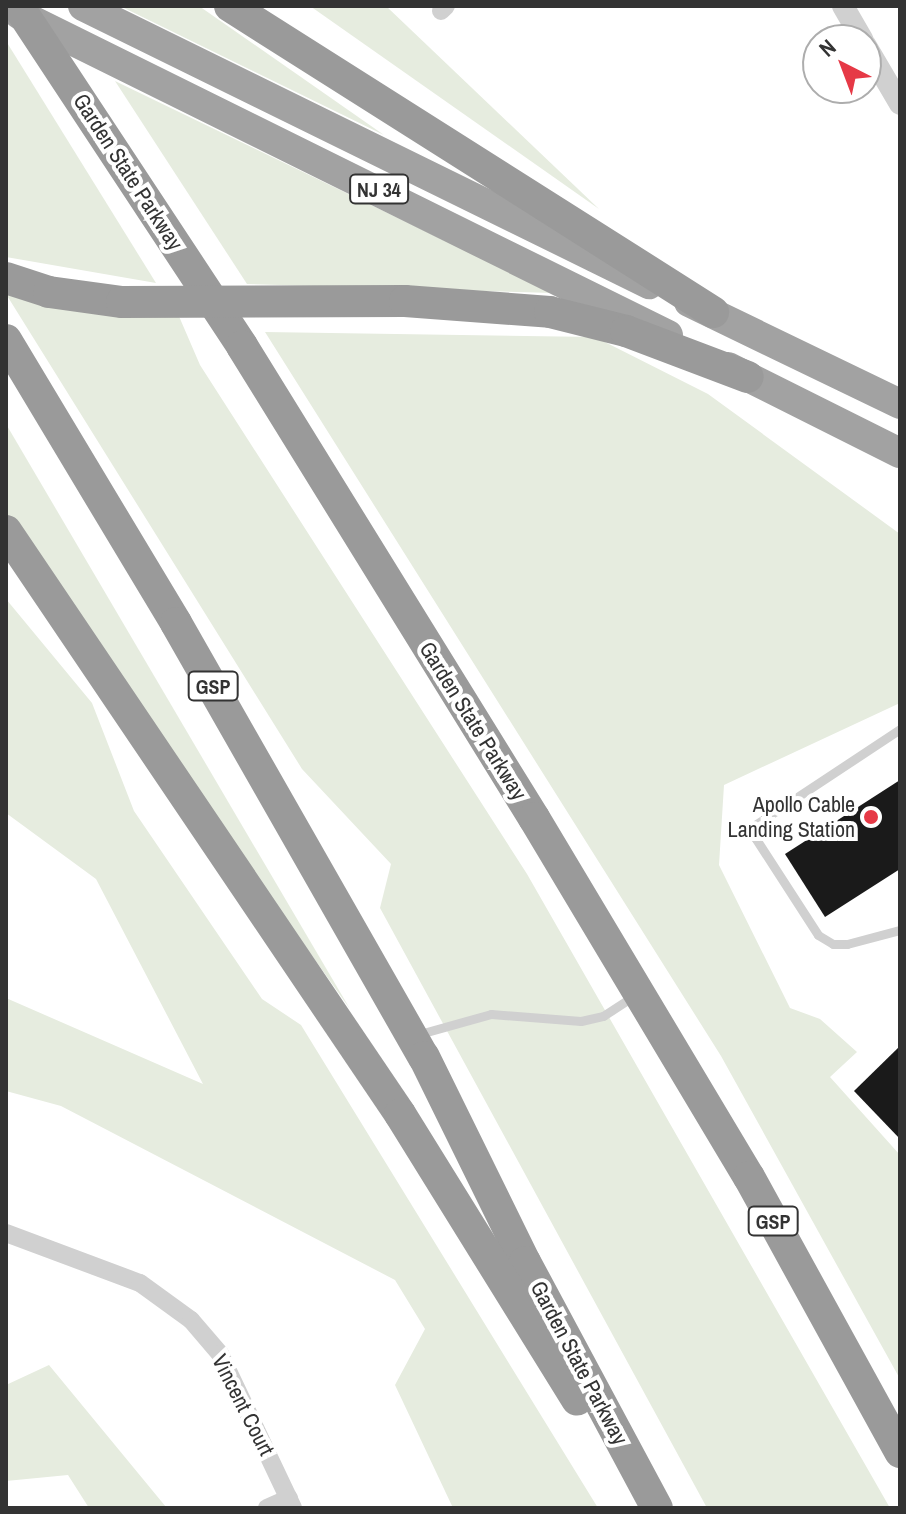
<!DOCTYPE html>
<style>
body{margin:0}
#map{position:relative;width:906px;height:1514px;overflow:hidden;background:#fff;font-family:"Archivo Narrow",sans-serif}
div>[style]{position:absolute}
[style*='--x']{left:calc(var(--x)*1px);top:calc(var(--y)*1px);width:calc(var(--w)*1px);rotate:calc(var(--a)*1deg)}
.green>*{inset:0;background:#e6ecdf}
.building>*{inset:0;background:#1a1a1a}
.service>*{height:9px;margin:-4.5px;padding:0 4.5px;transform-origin:4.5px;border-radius:4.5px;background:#d0d0d0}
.minor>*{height:18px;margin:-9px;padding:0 9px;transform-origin:9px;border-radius:9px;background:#d0d0d0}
.tertiary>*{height:22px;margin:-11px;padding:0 11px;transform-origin:11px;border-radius:11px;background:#d0d0d0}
.trunk>*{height:30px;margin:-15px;padding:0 15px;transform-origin:15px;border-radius:15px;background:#a2a2a2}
.motorway>*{height:32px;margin:-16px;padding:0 16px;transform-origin:16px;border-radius:16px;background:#9a9a9a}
.dots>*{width:22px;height:22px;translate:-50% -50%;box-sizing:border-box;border:4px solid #fff;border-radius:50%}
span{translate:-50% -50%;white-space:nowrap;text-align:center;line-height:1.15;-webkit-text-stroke:8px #fff;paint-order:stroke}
.shield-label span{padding:2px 6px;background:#fff;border:2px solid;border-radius:6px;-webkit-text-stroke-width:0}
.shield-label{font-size:20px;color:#333;font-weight:700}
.street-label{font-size:22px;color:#333}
.poi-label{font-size:22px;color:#333}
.right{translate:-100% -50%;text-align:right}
.frame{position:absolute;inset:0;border:8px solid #333;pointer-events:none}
.north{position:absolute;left:802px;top:24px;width:80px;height:80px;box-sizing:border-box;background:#fff;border:2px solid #adadad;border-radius:50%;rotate:318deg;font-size:22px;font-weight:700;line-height:32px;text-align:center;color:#333}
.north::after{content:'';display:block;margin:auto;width:28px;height:36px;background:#e63946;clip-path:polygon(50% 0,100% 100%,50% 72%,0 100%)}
</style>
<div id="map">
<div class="green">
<i style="clip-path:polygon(120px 6px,199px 6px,384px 135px)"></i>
<i style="clip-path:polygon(310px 6px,386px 6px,599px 209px)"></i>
<i style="clip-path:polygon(6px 41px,156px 283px,6px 257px)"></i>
<i style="clip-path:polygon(115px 81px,553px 293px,247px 284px)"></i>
<i style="clip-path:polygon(6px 294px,178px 314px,200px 365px,527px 874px,890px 1508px,707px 1508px,380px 908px,391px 864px,302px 769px)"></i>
<i style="clip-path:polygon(265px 332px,595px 337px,708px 394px,900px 534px,900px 703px,724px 785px,719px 865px,790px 1008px,820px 1019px,857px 1052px,830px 1077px,900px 1155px,900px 1379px,721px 1056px)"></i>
<i style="clip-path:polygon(6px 424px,350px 1009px,6px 526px)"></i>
<i style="clip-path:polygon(6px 599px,92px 703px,134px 811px,262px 999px,301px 1025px,598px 1508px,453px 1508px,395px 1385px,425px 1329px,395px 1280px,61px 1106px,6px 1091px,6px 998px,203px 1084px,96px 879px,6px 813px)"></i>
<i style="clip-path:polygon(49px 1365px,166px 1507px,89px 1508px,68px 1475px,6px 1481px,6px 1385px)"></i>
</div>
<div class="building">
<i style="clip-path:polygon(900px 780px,900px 869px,825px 917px,785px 854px)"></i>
<i style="clip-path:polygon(900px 1046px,900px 1139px,854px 1091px)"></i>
</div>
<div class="service">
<i style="--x:900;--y:729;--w:174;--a:146.5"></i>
<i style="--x:755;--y:825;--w:14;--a:86"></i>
<i style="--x:756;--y:839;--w:114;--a:57.1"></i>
<i style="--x:818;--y:935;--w:17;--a:31"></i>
<i style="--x:833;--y:944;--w:14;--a:0"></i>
<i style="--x:847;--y:944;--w:55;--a:-14.8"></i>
<i style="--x:416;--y:1035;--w:78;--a:-15.6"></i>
<i style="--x:491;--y:1014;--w:90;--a:4.4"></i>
<i style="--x:581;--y:1021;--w:23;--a:-13"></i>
<i style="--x:603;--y:1016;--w:37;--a:-33"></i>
</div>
<div class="minor">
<i style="--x:441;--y:11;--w:7;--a:-45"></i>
<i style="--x:6;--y:1233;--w:143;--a:20.5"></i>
<i style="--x:140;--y:1283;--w:63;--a:36"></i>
<i style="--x:191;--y:1320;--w:45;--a:49.5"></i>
<i style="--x:220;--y:1354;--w:170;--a:64.6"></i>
<i style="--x:267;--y:1508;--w:24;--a:-24"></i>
</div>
<div class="tertiary">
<i style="--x:843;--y:6;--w:39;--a:60"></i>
<i style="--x:866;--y:46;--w:67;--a:59.6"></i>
</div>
<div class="trunk">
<i style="--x:83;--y:6;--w:631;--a:26.16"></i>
<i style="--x:19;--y:14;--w:724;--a:26.32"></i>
<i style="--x:689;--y:302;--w:234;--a:25.8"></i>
<i style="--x:728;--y:367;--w:192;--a:26.6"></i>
</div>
<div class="motorway">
<i style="--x:18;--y:6;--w:407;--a:56.6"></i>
<i style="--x:242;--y:346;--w:555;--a:58.26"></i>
<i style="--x:534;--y:818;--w:418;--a:59.1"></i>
<i style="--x:749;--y:1177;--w:314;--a:61.2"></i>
<i style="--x:230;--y:6;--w:572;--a:32.36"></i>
<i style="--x:6;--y:278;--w:45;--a:18"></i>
<i style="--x:49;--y:292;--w:74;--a:7.8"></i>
<i style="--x:122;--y:302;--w:283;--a:-0.2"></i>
<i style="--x:405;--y:301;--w:145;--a:4.3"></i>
<i style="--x:550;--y:312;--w:78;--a:14"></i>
<i style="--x:626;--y:331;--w:130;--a:20.7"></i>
<i style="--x:6;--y:340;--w:330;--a:59"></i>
<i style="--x:176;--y:623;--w:500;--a:60.3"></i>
<i style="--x:424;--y:1057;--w:229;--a:63.8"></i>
<i style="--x:525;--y:1262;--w:279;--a:61.8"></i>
<i style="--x:6;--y:531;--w:704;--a:55.95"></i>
<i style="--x:400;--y:1114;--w:336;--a:58.2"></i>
</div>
<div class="dots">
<i style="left:871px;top:817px;background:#e63946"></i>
</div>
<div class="shield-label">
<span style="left:379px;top:189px">NJ 34</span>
<span style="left:213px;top:686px">GSP</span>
<span style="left:773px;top:1221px">GSP</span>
</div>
<div class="street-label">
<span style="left:128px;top:172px;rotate:57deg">Garden State Parkway</span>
<span style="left:473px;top:721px;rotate:58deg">Garden State Parkway</span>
<span style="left:579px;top:1363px;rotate:62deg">Garden State Parkway</span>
<span style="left:243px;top:1405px;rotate:63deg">Vincent Court</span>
</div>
<div class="poi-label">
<span class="right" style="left:855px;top:817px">Apollo Cable<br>Landing Station</span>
</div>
<div class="frame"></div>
<div class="north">N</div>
</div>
